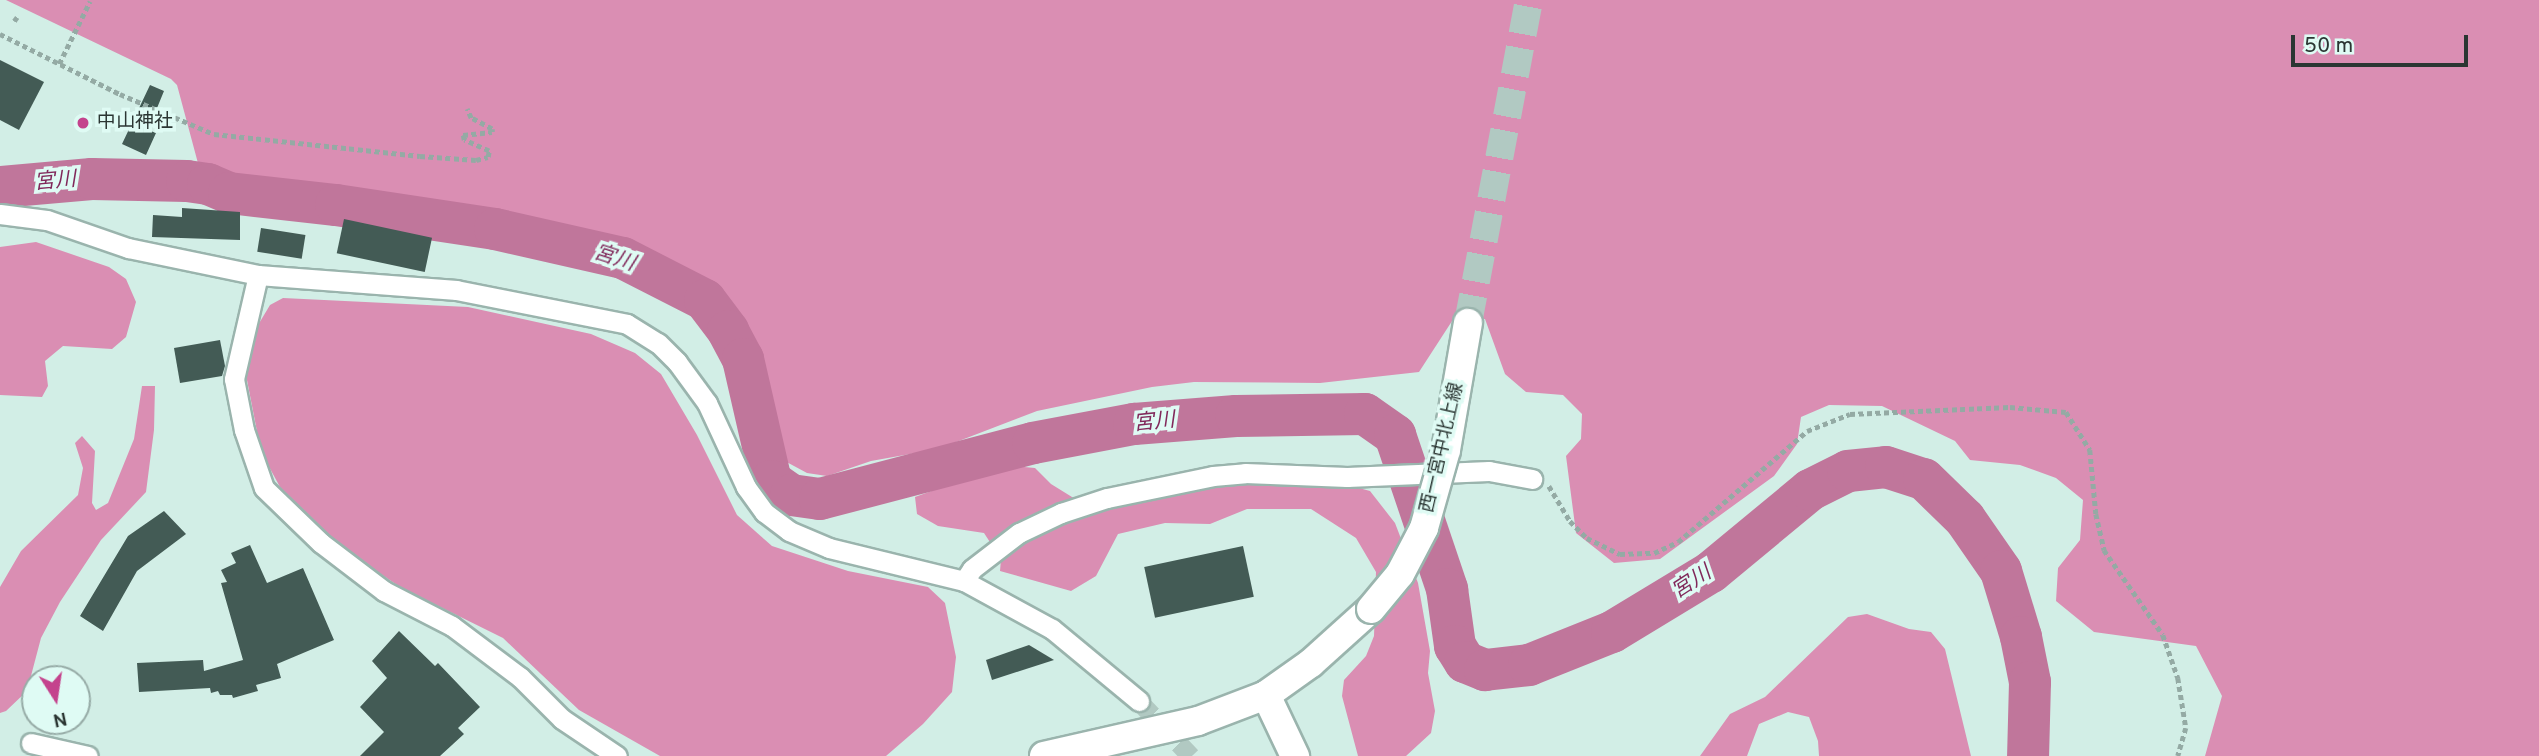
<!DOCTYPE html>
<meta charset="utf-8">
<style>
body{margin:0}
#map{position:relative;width:2539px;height:756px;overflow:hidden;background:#d2eee6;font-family:Overpass,"Noto Sans JP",sans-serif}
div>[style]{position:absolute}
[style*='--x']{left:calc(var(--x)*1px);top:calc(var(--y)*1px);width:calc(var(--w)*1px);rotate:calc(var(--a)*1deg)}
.forest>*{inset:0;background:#da8eb3}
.river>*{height:42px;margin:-21px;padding:0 21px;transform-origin:21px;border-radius:21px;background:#c0769b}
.building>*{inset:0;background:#435b55;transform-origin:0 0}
.minor-tunnel>*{height:19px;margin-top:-9.5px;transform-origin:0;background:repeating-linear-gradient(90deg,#b1c9c2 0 19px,transparent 0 29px)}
.secondary-tunnel>*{height:28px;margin-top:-14px;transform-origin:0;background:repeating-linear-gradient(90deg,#b1c9c2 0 28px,transparent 0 42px)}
.path>*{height:4.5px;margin-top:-2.25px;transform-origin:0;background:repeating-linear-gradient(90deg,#94aaa4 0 5px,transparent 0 8.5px)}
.roads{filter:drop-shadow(2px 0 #9ab4ad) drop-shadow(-2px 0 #9ab4ad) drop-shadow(0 2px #9ab4ad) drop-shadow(0 -2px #9ab4ad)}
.minor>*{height:19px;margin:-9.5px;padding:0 9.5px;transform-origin:9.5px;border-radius:9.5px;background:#fff}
.secondary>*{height:28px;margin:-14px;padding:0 14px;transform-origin:14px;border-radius:14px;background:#fff}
.bridges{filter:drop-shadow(2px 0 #9ab4ad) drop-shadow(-2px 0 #9ab4ad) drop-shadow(0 2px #9ab4ad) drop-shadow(0 -2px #9ab4ad)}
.secondary-bridge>*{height:28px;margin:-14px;padding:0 14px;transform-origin:14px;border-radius:14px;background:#fff}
.dots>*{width:19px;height:19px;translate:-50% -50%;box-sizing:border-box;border:4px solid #dffbf4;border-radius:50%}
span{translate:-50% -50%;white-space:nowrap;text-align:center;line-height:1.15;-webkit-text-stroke:7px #dffbf4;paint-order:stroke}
.poi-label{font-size:19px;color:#2b3633}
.left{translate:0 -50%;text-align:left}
.street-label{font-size:19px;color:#2b3633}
.water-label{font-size:21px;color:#81295b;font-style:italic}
.north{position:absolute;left:21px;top:665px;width:70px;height:70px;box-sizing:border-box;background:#dffbf4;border:2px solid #97aca7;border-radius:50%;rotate:168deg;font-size:19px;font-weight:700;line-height:28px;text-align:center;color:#2b3633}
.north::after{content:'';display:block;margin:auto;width:24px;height:32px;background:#c4438d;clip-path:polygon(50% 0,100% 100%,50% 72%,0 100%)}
.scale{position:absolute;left:2291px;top:35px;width:177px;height:32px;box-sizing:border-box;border:4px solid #2b3633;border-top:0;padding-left:9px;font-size:21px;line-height:24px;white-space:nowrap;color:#2b3633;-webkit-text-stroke:5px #dffbf4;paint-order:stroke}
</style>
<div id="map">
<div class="forest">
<i style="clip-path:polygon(6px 0,2539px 0,2539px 756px,2205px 756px,2222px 696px,2196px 646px,2094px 632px,2056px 601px,2058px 568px,2080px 540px,2083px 500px,2056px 478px,2020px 465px,1970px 460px,1955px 441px,1882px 406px,1829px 405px,1801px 417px,1797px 444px,1774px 476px,1660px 559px,1614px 563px,1576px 533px,1566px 456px,1581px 439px,1582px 414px,1563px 395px,1526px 392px,1505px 374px,1485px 319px,1454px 318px,1419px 372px,1320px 383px,1194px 382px,1152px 387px,1037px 411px,938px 449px,871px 461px,827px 476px,807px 473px,781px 459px,774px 448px,748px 337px,739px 320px,721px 303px,621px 247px,601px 240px,375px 202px,220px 181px,199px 167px,177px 85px,171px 79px)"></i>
<i style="clip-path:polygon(36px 242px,109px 267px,126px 279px,136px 302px,126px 337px,112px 349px,63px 346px,45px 361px,48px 386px,42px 397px,0 395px,0 247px)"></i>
<i style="clip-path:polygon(283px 298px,468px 307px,591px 334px,635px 353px,661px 374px,697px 435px,737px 515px,772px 546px,848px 571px,928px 587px,945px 603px,956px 657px,952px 692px,923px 724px,886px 756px,660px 756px,579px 710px,503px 638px,400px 587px,340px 546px,307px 517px,280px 487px,261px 452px,246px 375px,252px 335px,270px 305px)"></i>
<i style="clip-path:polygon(142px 386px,155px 386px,154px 430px,146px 492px,101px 540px,60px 602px,41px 638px,27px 691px,6px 711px,0 713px,0 587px,21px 551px,78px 495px,83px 468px,75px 443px,82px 436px,95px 451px,92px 503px,96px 510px,108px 503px,134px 439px)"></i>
<i style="clip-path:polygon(1003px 465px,1035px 468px,1051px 484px,1093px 510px,1133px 504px,1212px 485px,1268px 481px,1348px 485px,1370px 491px,1395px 523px,1418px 583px,1430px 651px,1428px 673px,1435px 711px,1431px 733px,1406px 756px,1358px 756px,1342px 696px,1344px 680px,1366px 656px,1374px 636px,1376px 572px,1356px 538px,1311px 509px,1247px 509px,1210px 524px,1165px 523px,1118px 534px,1096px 576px,1071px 591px,1000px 571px,1001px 559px,984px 533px,938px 526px,917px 514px,915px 497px)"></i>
<i style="clip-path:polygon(1867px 614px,1909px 629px,1931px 632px,1945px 649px,1971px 756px,1819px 756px,1818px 741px,1809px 717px,1788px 712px,1759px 724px,1747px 756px,1700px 756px,1730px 714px,1765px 697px,1848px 617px)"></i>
</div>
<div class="river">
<i style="--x:0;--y:187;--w:92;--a:-5"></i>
<i style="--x:92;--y:179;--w:95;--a:1.2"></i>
<i style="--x:187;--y:181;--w:21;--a:8"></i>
<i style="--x:208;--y:184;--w:23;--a:23"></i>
<i style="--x:229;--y:193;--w:108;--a:6.4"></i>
<i style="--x:336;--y:205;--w:161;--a:8.6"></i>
<i style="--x:495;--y:229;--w:131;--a:12.8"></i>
<i style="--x:623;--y:258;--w:92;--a:27.1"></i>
<i style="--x:705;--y:300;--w:39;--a:53"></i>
<i style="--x:728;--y:331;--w:32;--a:62"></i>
<i style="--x:743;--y:359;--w:125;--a:77.1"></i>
<i style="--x:771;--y:481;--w:24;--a:35"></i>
<i style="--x:791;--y:495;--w:29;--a:8"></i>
<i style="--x:820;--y:499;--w:220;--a:-14.7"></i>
<i style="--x:1033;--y:443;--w:103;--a:-10.7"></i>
<i style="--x:1134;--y:424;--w:102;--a:-4.5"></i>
<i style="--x:1236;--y:416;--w:129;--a:-0.9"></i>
<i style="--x:1365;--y:414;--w:37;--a:35"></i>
<i style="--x:1395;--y:435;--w:163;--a:71.3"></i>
<i style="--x:1447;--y:589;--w:58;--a:82"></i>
<i style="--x:1455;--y:646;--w:19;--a:58"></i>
<i style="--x:1465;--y:662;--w:22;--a:22"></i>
<i style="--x:1485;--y:670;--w:44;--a:-6.5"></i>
<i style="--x:1529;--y:665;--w:89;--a:-21.7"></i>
<i style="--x:1612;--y:632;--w:116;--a:-31.2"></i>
<i style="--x:1711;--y:572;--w:129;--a:-39.6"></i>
<i style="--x:1810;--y:490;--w:42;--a:-26.6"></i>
<i style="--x:1848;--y:471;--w:38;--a:-6"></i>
<i style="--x:1886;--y:467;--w:40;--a:18"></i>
<i style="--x:1924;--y:479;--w:57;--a:44.3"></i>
<i style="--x:1965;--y:519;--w:63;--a:55.3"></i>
<i style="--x:2001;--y:571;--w:69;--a:73.1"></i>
<i style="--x:2021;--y:637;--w:46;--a:78.7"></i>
<i style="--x:2030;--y:682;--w:74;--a:91.5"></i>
</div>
<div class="building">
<i style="clip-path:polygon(0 60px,44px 82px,19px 130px,0 120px)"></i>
<i style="clip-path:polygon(150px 85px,164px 91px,148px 130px,156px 133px,146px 155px,122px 144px)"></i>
<i style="clip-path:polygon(182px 208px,240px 212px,240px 240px,152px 237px,153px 215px,182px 217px)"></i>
<i style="left:344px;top:219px;width:90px;height:35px;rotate:12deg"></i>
<i style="left:261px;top:228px;width:45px;height:24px;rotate:9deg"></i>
<i style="clip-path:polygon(220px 340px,225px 366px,222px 376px,180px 383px,174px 348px)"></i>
<i style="clip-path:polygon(164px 511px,186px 534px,137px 571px,103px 631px,80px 616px,128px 536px)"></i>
<i style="clip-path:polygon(250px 545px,267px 583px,303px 568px,334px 640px,277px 664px,281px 678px,256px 685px,258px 691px,233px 698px,232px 695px,220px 695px,218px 691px,211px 693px,210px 688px,139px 692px,137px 663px,203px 660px,204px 671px,243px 660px,221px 583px,227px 582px,221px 570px,236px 563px,231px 553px)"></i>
<i style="left:1243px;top:546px;width:52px;height:101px;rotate:78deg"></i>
<i style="clip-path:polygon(399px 631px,435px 666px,438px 663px,480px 707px,458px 728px,464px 734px,440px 756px,360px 756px,384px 732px,360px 707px,387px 678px,372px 661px)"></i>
<i style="clip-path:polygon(1029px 645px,1054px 660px,992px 680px,986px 660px)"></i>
</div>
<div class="minor-tunnel">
<i style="--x:1139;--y:701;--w:76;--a:46.6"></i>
</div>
<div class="secondary-tunnel">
<i style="--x:1468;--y:323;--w:329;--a:-79.3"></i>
</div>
<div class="path">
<i style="--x:14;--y:21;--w:5;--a:-53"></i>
<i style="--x:0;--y:34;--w:134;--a:26.6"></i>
<i style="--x:120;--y:94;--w:102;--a:23.1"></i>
<i style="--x:214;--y:134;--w:207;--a:6.1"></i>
<i style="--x:420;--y:156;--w:56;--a:4.1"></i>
<i style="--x:476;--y:160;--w:12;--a:-14"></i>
<i style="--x:488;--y:157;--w:6;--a:-81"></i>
<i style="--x:489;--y:151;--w:27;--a:-156"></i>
<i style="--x:464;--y:140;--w:5;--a:-101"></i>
<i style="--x:463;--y:135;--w:29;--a:-6"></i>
<i style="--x:492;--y:132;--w:3;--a:-90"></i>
<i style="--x:492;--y:129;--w:24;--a:-152"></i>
<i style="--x:471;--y:118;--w:10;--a:-114"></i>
<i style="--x:59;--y:64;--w:70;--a:-63.8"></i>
<i style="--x:1549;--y:486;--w:41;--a:59"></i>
<i style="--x:1570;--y:521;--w:24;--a:45"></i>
<i style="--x:1587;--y:538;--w:37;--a:26"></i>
<i style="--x:1620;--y:554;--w:34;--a:-2"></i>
<i style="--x:1654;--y:553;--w:26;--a:-25"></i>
<i style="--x:1678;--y:542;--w:170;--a:-40.7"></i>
<i style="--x:1807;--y:431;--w:46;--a:-21.6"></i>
<i style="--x:1850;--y:414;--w:160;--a:-2.5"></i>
<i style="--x:2010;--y:407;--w:56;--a:5.1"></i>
<i style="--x:2066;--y:412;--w:45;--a:57.7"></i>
<i style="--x:2090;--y:450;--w:64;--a:84.6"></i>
<i style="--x:2096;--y:514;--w:37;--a:77"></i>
<i style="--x:2104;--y:550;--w:103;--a:55.2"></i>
<i style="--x:2163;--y:635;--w:46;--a:70.8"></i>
<i style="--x:2178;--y:678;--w:51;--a:80.9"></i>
<i style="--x:2186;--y:728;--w:29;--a:106"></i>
</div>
<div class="roads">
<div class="minor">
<i style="--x:0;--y:214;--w:47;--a:7.3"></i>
<i style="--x:47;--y:220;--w:86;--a:19.1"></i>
<i style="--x:128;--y:248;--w:133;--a:11.7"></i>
<i style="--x:258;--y:275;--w:199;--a:4.3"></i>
<i style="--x:456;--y:290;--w:174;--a:11.2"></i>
<i style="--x:627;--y:324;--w:36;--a:32"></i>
<i style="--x:658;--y:343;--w:27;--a:45"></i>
<i style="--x:677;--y:362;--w:51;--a:53.8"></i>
<i style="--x:707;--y:403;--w:93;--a:65.1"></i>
<i style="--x:746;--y:487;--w:31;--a:54"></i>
<i style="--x:764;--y:512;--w:31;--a:37"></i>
<i style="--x:789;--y:531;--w:43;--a:23"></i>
<i style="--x:829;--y:548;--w:139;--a:13.7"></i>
<i style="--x:964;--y:581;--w:100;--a:28.6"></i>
<i style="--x:1052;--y:629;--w:113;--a:39.6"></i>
<i style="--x:258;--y:275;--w:107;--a:103"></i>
<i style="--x:234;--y:379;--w:52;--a:78.9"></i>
<i style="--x:244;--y:430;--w:61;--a:71"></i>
<i style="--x:264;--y:488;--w:79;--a:44"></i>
<i style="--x:321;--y:543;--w:79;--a:37.3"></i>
<i style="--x:384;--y:591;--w:76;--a:27.2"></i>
<i style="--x:452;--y:626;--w:85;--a:36.9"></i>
<i style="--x:520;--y:677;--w:59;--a:45"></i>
<i style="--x:562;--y:719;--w:66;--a:33.9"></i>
<i style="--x:964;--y:581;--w:14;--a:-56"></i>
<i style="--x:972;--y:569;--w:59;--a:-37.5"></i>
<i style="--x:1019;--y:533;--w:47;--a:-25.5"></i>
<i style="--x:1061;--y:513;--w:48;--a:-18.1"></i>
<i style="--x:1107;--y:498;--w:108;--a:-11.7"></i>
<i style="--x:1213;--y:476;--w:32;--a:-5"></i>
<i style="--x:1245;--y:473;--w:102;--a:2.2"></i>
<i style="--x:1347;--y:477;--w:142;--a:-2.4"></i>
<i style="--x:1489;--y:471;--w:44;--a:10.5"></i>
<i style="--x:31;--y:743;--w:58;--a:12.8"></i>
</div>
<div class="secondary">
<i style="--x:1266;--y:695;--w:68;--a:64.6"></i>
<i style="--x:1044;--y:756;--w:158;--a:-12.8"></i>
<i style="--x:1198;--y:721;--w:73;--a:-20.9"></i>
<i style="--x:1266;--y:695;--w:55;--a:-35.4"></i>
<i style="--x:1311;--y:663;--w:81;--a:-42"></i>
</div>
</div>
<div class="bridges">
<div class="secondary-bridge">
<i style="--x:1371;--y:609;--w:45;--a:-50.4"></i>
<i style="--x:1400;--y:574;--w:52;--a:-62.4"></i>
<i style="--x:1424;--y:528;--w:81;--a:-74.2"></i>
<i style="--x:1446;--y:450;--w:129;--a:-80.2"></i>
</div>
</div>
<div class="dots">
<i style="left:83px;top:123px;background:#c4438d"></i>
</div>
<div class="poi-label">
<span class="left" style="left:97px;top:123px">中山神社</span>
</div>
<div class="street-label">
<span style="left:1443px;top:448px;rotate:-77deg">西一宮中北上線</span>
</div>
<div class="water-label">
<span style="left:55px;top:182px;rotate:-5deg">宮川</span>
<span style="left:614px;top:259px;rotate:18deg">宮川</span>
<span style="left:1154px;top:423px;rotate:-6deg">宮川</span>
<span style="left:1692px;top:583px;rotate:-33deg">宮川</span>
</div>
<div class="north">N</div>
<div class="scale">50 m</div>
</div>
